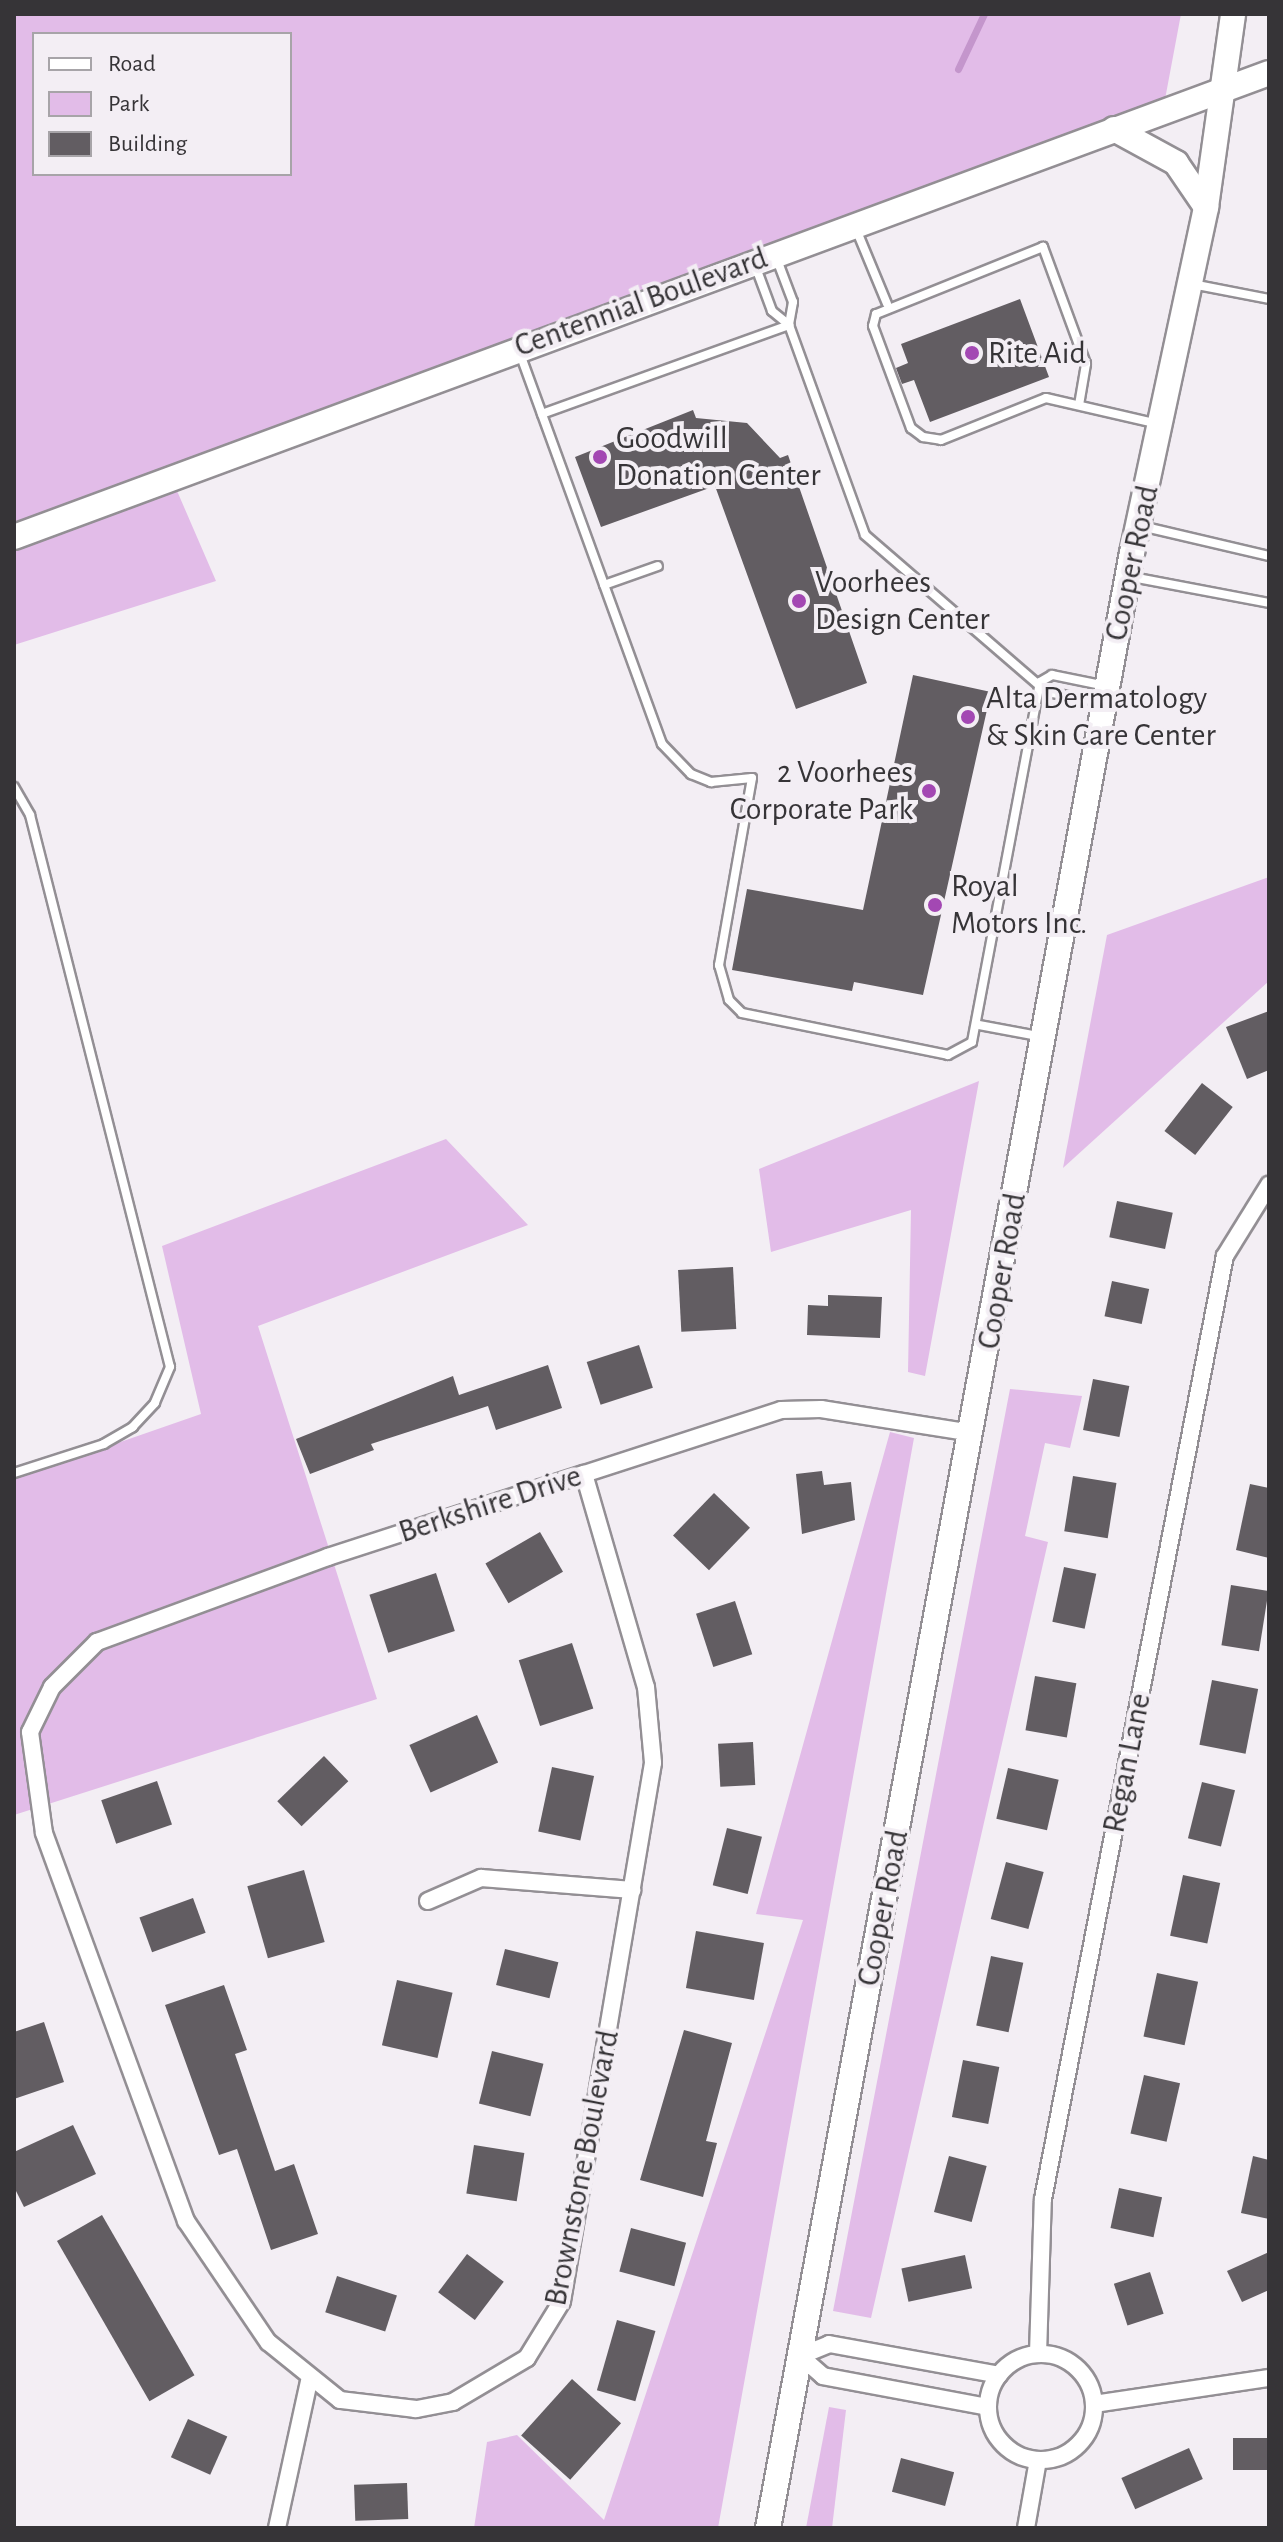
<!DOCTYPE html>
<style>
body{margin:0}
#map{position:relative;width:1283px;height:2542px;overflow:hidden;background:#f3eef4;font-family:"Alegreya Sans",sans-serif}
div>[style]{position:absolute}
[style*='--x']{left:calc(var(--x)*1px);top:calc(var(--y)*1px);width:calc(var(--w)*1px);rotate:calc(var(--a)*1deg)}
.green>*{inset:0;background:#e2bce8}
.stream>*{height:7px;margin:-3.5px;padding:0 3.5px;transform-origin:3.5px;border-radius:3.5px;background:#c496cc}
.building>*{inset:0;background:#625d62;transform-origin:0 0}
.roads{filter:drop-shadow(2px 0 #938f94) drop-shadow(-2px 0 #938f94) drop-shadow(0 2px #938f94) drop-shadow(0 -2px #938f94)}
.lane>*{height:8px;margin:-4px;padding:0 4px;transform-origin:4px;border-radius:4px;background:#fff}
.street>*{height:16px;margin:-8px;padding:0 8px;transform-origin:8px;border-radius:8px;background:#fff}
.street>.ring{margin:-8px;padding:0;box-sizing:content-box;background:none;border:16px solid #fff;border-radius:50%}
.secondary>*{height:24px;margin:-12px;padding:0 12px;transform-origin:12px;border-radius:12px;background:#fff}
.dots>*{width:22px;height:22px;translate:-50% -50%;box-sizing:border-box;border:4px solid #f3eef4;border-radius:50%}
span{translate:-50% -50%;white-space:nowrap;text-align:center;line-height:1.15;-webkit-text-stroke:8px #f3eef4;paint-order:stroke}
.street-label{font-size:32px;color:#363437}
.poi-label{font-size:32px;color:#363437}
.left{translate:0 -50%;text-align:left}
.right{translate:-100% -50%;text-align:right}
.frame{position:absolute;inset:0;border:16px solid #363437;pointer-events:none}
.legend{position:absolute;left:32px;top:32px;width:260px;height:144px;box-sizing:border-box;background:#f3eef4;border:2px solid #a7a4a8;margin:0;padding:10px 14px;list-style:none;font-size:24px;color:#363437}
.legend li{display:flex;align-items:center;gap:16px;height:40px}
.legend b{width:40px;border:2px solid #a7a4a8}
</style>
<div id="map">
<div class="green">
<i style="clip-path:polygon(evenodd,14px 14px,1181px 14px,1163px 110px,168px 470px,216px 581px,14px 645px,14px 14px,34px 34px,290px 34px,290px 174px,34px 174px,34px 34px)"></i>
<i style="clip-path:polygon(1269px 877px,1269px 981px,1063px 1168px,1107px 935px)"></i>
<i style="clip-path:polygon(979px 1081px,925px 1376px,908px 1372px,911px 1210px,771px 1252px,759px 1169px)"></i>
<i style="clip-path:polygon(446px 1139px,528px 1225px,258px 1326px,377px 1699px,14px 1815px,14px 1479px,201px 1414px,162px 1246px)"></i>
<i style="clip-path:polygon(1010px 1389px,1082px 1396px,1070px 1448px,1045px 1443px,1025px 1536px,1048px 1542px,871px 2318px,833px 2311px)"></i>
<i style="clip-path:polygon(890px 1432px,914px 1438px,718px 2528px,474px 2528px,487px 2442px,517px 2435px,604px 2520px,803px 1920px,756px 1914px)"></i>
<i style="clip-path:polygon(829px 2407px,846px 2410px,832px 2528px,806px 2528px)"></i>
</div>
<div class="stream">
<i style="--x:958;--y:69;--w:61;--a:-64.7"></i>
</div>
<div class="building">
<i style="clip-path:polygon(1020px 299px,1049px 377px,930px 422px,914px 380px,902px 384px,896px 368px,908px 363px,901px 344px)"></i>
<i style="clip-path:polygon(693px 410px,696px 418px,747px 423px,780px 458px,788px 455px,867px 683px,796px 709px,715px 486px,601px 527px,575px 457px)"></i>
<i style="clip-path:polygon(913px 675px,991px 692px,923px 995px,854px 982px,852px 991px,732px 970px,747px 889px,863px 910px)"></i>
<i style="clip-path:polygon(1269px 1011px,1269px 1070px,1247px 1079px,1226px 1027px)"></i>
<i style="left:1202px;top:1083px;width:39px;height:61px;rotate:38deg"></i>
<i style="left:1117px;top:1201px;width:57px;height:37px;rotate:12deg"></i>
<i style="left:733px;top:1267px;width:62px;height:55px;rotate:87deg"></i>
<i style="left:1112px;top:1281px;width:38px;height:36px;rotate:12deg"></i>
<i style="clip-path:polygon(828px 1295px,882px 1297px,880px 1338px,807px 1335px,808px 1305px,828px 1306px)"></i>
<i style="left:639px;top:1345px;width:45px;height:55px;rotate:72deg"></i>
<i style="clip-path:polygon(548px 1365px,562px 1408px,496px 1430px,488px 1406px,371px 1444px,374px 1450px,310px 1474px,296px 1439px,453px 1376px,459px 1395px)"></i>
<i style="left:1093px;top:1379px;width:37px;height:52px;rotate:11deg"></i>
<i style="clip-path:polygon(822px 1471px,824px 1485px,851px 1482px,855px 1520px,802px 1534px,796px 1474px)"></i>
<i style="left:1073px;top:1476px;width:44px;height:56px;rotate:9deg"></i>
<i style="clip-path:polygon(1250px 1484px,1269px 1488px,1269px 1558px,1236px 1550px)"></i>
<i style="left:714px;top:1493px;width:50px;height:59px;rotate:44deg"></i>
<i style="left:540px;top:1532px;width:46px;height:63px;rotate:60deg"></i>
<i style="left:1064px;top:1567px;width:33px;height:56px;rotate:12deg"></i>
<i style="left:436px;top:1573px;width:61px;height:70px;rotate:72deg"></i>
<i style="left:1231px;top:1585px;width:38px;height:61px;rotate:9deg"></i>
<i style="left:735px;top:1601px;width:56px;height:41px;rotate:72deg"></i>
<i style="left:572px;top:1643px;width:69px;height:56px;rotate:72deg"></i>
<i style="left:1035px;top:1676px;width:42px;height:55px;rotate:10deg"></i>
<i style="left:1212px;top:1680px;width:47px;height:66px;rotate:11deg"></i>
<i style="left:477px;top:1715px;width:52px;height:74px;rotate:66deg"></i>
<i style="left:753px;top:1742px;width:43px;height:35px;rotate:87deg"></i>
<i style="left:324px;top:1756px;width:35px;height:65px;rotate:46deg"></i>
<i style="left:552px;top:1767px;width:43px;height:66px;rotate:12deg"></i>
<i style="left:1008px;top:1768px;width:52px;height:52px;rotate:13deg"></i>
<i style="left:157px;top:1781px;width:46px;height:59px;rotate:71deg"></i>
<i style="left:1202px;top:1782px;width:34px;height:58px;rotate:14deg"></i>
<i style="left:727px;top:1828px;width:36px;height:59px;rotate:14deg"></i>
<i style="left:1006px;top:1862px;width:39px;height:59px;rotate:15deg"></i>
<i style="left:304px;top:1870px;width:75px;height:59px;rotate:74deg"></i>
<i style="left:1183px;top:1875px;width:38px;height:62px;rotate:12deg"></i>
<i style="left:193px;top:1898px;width:37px;height:57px;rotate:70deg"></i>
<i style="left:696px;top:1931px;width:69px;height:58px;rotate:10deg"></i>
<i style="left:505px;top:1949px;width:55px;height:37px;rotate:14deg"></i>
<i style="left:991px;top:1956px;width:33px;height:71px;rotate:12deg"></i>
<i style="left:1157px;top:1973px;width:42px;height:65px;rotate:12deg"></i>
<i style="left:397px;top:1980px;width:57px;height:67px;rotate:13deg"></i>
<i style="clip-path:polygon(224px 1985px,247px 2050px,235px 2054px,275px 2171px,294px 2164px,318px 2234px,271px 2250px,237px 2149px,219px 2155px,165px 2005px)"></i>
<i style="clip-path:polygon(44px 2022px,64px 2082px,14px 2099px,14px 2032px)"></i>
<i style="clip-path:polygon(684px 2030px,732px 2043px,706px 2141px,717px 2143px,703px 2197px,640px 2180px)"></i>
<i style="left:492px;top:2051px;width:53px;height:54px;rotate:14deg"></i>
<i style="left:963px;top:2060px;width:37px;height:58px;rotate:11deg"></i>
<i style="left:1144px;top:2075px;width:37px;height:60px;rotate:13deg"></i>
<i style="clip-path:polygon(73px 2125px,96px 2174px,24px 2207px,14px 2187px,14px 2152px)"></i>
<i style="left:474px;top:2145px;width:51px;height:49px;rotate:9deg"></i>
<i style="left:949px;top:2156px;width:39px;height:58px;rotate:15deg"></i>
<i style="clip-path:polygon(1253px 2156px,1269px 2160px,1269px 2219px,1241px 2213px)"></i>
<i style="left:1119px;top:2188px;width:44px;height:41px;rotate:12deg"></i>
<i style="left:102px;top:2215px;width:185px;height:52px;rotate:60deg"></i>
<i style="left:631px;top:2228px;width:57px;height:45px;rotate:15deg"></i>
<i style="clip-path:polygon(1269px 2252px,1269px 2290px,1242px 2302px,1227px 2271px)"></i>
<i style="left:467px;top:2254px;width:46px;height:48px;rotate:37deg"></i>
<i style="left:965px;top:2255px;width:34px;height:65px;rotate:78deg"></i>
<i style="left:1150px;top:2272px;width:44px;height:38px;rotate:72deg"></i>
<i style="left:337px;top:2276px;width:63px;height:38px;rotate:18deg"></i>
<i style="left:617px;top:2320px;width:40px;height:73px;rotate:16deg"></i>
<i style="left:572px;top:2379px;width:66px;height:76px;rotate:42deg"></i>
<i style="left:188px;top:2419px;width:43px;height:42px;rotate:24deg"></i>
<i style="left:1269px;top:2438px;width:32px;height:36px;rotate:90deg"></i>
<i style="left:1189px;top:2448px;width:34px;height:74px;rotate:66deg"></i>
<i style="left:901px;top:2458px;width:55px;height:35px;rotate:15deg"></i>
<i style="left:407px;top:2483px;width:36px;height:53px;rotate:88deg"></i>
</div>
<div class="roads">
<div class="lane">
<i style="--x:856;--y:229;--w:81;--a:67.5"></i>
<i style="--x:776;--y:257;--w:48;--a:69.3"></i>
<i style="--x:793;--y:302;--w:23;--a:100"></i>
<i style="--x:789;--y:325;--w:223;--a:70.1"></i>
<i style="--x:865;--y:535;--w:240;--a:40.8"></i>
<i style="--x:1047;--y:692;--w:55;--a:10.5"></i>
<i style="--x:755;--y:265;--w:49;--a:69.7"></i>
<i style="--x:772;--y:311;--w:22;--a:39"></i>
<i style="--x:1192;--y:284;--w:78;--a:11"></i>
<i style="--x:519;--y:351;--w:418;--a:70"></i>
<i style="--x:662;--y:744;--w:42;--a:46"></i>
<i style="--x:691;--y:774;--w:22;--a:22"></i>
<i style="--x:711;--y:782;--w:41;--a:-5.6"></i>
<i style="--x:752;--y:778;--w:190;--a:100"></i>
<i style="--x:719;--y:965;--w:36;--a:74"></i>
<i style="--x:729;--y:1000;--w:18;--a:45"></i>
<i style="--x:742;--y:1013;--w:210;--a:11.5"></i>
<i style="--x:948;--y:1055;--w:27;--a:-28"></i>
<i style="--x:972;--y:1042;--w:366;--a:-79.3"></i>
<i style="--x:1079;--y:405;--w:42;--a:-80.3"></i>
<i style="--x:1086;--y:364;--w:125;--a:-110.2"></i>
<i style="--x:1043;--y:247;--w:180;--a:158.1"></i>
<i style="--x:876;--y:314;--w:12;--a:104"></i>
<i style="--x:873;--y:326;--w:109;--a:69.6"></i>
<i style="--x:911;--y:428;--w:15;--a:37"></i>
<i style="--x:923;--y:437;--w:18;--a:9"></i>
<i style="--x:941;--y:440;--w:113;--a:-21.8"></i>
<i style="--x:1046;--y:398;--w:116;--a:13"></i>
<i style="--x:542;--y:414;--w:263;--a:-19.8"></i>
<i style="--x:1141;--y:526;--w:131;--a:13.2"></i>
<i style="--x:1132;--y:577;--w:139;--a:10.7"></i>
<i style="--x:604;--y:585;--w:57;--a:-19.4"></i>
<i style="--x:1040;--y:682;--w:14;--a:-30"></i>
<i style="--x:1052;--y:675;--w:55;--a:11.5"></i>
<i style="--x:14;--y:787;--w:32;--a:60"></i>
<i style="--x:30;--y:815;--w:569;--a:75.77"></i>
<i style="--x:170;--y:1367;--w:39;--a:113"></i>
<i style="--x:155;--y:1403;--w:33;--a:133"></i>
<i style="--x:133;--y:1427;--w:34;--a:150"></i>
<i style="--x:104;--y:1444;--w:95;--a:162.1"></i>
<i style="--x:979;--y:1025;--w:60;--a:10.6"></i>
</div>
<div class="street">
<i style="--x:584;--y:1474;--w:222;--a:73.8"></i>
<i style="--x:646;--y:1687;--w:76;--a:84.7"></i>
<i style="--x:653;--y:1763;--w:546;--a:99.6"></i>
<i style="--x:562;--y:2301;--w:67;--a:121.6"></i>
<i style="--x:527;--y:2358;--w:86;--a:149.3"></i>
<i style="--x:453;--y:2402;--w:38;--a:169"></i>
<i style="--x:416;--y:2409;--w:77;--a:-173.2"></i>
<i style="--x:340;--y:2400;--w:92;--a:-141.1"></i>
<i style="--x:268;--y:2342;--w:146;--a:-124.1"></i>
<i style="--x:186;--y:2221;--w:413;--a:-110.1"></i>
<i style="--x:44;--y:1833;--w:102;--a:-97.9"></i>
<i style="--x:30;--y:1732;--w:50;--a:-63.9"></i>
<i style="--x:52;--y:1687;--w:64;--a:-45"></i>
<i style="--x:97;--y:1642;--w:246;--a:-20.2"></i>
<i style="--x:328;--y:1557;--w:269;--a:-18"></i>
<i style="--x:584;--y:1474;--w:207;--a:-18"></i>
<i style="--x:781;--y:1410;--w:40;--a:-1.4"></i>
<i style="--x:821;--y:1409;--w:154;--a:9"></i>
<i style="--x:428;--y:1901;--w:58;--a:-23.5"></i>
<i style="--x:481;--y:1878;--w:152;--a:4.5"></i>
<i style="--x:1038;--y:2354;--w:155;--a:-88.2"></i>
<i style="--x:1043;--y:2199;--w:960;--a:-79.08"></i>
<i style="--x:1225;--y:1256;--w:84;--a:-58.2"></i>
<i class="ring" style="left:988px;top:2354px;width:90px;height:90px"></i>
<i style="--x:1094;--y:2404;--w:177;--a:-8.5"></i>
<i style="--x:988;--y:2407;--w:168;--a:-169.4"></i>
<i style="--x:823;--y:2376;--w:30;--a:-139"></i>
<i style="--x:800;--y:2356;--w:31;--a:-22"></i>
<i style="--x:829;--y:2344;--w:173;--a:10.3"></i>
<i style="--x:277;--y:2528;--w:150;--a:-77.7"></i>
<i style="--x:1026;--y:2528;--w:69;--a:-80"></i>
</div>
<div class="secondary">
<i style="--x:1114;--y:129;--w:71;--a:28.7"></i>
<i style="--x:1176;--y:163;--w:53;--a:55.7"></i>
<i style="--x:14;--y:537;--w:1338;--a:-20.29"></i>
<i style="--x:768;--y:2528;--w:2008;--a:-79.56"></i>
<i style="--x:1132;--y:553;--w:354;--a:-77.9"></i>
<i style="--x:1206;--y:207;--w:195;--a:-82"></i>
</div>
</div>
<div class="dots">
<i style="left:972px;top:353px;background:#a348b3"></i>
<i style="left:600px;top:457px;background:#a348b3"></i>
<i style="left:799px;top:601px;background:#a348b3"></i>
<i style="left:968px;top:717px;background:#a348b3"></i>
<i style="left:929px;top:791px;background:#a348b3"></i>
<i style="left:935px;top:905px;background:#a348b3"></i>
</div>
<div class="street-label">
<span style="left:641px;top:302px;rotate:-20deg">Centennial Boulevard</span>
<span style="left:1132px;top:563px;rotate:-78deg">Cooper Road</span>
<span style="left:1002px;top:1271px;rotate:-80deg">Cooper Road</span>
<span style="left:490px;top:1504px;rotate:-18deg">Berkshire Drive</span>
<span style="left:1127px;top:1763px;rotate:-79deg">Regan Lane</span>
<span style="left:883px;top:1908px;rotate:-79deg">Cooper Road</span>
<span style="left:582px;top:2168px;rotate:-79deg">Brownstone Boulevard</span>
</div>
<div class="poi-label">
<span class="left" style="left:988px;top:353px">Rite Aid</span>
<span class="left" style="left:616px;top:457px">Goodwill<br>Donation Center</span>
<span class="left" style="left:815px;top:601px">Voorhees<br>Design Center</span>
<span class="left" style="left:986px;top:717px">Alta Dermatology<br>&amp; Skin Care Center</span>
<span class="right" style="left:913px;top:791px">2 Voorhees<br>Corporate Park</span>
<span class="left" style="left:951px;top:905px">Royal<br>Motors Inc.</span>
</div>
<div class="frame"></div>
<ul class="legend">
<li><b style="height:10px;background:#fff"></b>Road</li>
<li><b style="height:22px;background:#e2bce8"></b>Park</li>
<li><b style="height:22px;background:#625d62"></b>Building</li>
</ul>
</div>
